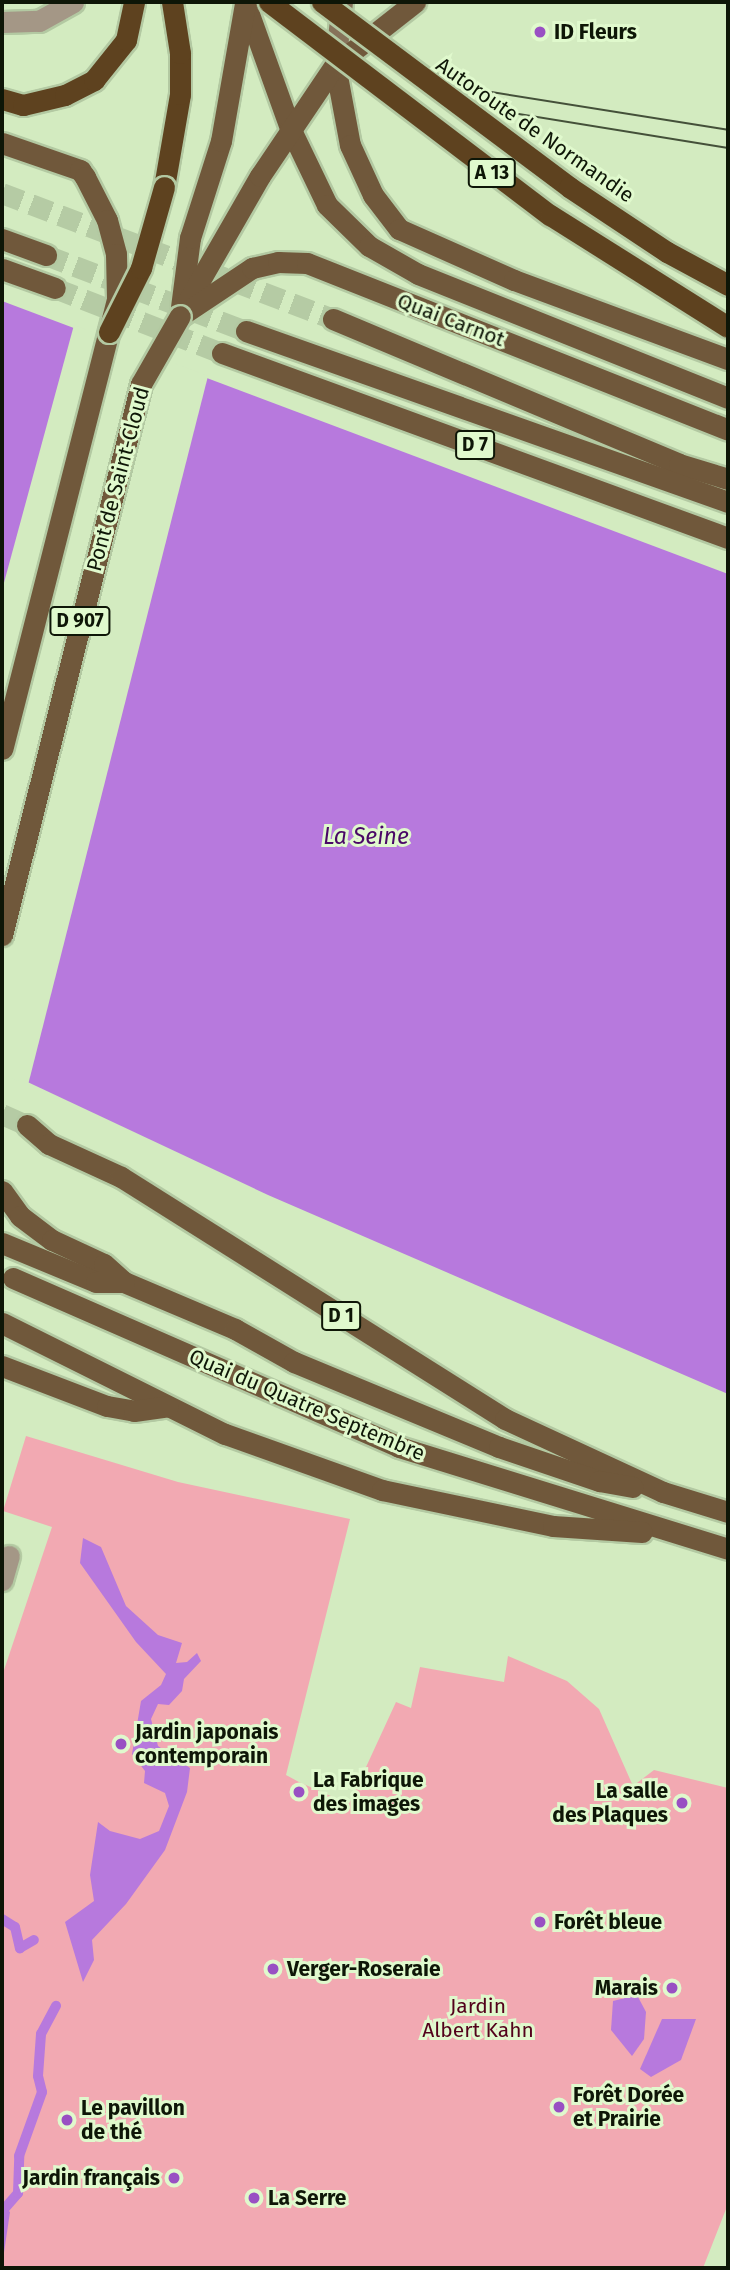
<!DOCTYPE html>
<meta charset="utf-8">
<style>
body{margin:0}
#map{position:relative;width:730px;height:2270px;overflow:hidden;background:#d3ebc0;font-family:"Fira Sans",sans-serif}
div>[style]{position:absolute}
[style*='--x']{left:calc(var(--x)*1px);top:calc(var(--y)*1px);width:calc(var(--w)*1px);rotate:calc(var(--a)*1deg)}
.green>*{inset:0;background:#f2a9b2}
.water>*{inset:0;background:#b779dd}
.pier>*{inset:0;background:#d3ebc0}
.stream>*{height:10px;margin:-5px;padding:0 5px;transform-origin:5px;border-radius:5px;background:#b779dd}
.primary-tunnel>*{height:21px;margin-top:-10.5px;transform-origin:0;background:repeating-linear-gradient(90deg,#b5cba4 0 21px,transparent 0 31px)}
.roads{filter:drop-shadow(2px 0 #b3c9a2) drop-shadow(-2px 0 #b3c9a2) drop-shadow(0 2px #b3c9a2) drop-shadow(0 -2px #b3c9a2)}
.street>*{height:21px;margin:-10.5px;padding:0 10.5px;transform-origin:10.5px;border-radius:10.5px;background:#a49786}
.secondary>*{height:21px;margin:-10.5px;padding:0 10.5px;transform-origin:10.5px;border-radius:10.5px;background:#86725a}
.primary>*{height:21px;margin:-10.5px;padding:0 10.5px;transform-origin:10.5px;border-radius:10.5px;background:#70583b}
.highway>*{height:21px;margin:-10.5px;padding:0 10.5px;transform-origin:10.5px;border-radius:10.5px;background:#5e421f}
.tram>*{height:2px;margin:-1px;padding:0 1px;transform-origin:1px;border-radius:1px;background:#445039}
.bridges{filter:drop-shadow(2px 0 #b3c9a2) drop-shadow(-2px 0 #b3c9a2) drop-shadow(0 2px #b3c9a2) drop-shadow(0 -2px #b3c9a2)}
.primary-bridge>*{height:21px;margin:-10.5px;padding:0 10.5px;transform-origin:10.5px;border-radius:10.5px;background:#70583b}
.highway-bridge>*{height:21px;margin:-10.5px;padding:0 10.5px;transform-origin:10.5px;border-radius:10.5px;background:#5e421f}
.dots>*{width:19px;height:19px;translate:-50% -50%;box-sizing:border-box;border:4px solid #e0f9cd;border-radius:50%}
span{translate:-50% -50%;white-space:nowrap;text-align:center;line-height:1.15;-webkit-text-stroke:6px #e0f9cd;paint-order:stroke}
.shield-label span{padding:2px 5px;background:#e0f9cd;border:2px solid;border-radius:5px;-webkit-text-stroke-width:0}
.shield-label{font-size:19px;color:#0e1607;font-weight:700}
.poi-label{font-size:21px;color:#0e1607;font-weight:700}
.left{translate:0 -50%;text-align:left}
.right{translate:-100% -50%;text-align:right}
.street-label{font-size:21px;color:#0e1607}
.park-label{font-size:21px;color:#53021b}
.water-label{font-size:23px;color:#490866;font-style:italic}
.frame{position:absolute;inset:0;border:4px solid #0e1607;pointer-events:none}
</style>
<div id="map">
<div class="green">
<i style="clip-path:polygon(26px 1436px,178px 1482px,350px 1519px,286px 1775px,299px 1782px,349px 1804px,396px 1702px,411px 1708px,420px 1667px,504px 1682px,508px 1656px,567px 1681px,599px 1709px,633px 1786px,654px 1770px,728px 1788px,728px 2204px,703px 2268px,2px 2268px,2px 1676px,52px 1527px,3px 1511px)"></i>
</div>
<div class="water">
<i style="clip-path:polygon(2px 301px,728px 574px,728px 1394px,268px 1195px,2px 1070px)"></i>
<i style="clip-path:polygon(83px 1538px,101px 1547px,126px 1606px,158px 1635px,182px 1643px,176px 1663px,187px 1662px,197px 1653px,201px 1661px,184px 1679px,182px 1691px,169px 1705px,158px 1704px,151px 1719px,158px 1746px,190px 1768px,187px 1792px,165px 1850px,126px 1904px,92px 1940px,94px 1960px,83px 1982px,65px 1922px,94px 1901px,90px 1875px,98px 1822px,110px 1831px,140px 1839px,159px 1831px,169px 1806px,165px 1793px,144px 1783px,145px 1771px,132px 1754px,141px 1701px,161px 1685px,166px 1674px,136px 1642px,80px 1563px)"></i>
<i style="clip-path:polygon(637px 1995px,646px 2012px,644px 2039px,632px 2056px,611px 2030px,613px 2001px)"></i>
<i style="clip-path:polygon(662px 2019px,696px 2019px,681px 2060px,651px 2077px,640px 2069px)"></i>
<i style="clip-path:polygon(5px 2208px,10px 2212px,2px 2266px,2px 2209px)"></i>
</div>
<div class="pier">
<i style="clip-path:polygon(74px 325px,208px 376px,28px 1085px,2px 1074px,2px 590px)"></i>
</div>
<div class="stream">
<i style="--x:2;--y:1919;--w:15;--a:32"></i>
<i style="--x:15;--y:1927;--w:22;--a:77"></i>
<i style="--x:20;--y:1948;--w:16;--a:-30"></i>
<i style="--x:5;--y:2208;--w:20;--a:-49"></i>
<i style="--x:18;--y:2193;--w:37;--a:-88"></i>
<i style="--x:19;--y:2156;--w:68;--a:-70.2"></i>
<i style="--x:42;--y:2092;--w:16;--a:-104"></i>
<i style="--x:38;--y:2076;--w:42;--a:-85.9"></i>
<i style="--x:41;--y:2034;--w:32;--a:-62"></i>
</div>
<div class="primary-tunnel">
<i style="--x:2;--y:193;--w:354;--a:20.8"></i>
<i style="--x:46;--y:255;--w:214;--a:20.8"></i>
<i style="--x:55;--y:288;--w:179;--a:21.3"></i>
<i style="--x:2;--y:1114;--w:27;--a:24"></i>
</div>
<div class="roads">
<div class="street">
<i style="--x:2;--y:22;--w:37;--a:-2"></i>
<i style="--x:39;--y:21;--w:39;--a:-29"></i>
<i style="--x:2;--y:1580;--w:25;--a:-74"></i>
</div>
<div class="secondary">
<i style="--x:335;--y:65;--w:63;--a:-83.7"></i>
</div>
<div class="primary">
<i style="--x:245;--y:3;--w:133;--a:70.2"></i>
<i style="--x:290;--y:128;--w:85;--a:64.3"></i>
<i style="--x:327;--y:205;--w:59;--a:44.3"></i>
<i style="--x:369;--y:246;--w:56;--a:29.7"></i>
<i style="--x:418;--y:274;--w:334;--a:21.8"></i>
<i style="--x:335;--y:65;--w:81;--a:79.4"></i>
<i style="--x:350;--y:145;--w:55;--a:65.3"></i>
<i style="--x:373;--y:195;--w:43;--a:52.6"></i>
<i style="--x:399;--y:229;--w:126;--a:23.9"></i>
<i style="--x:514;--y:280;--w:228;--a:20.3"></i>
<i style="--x:2;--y:143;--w:83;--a:19.1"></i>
<i style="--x:80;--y:170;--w:9;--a:54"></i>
<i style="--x:85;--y:177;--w:48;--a:62.9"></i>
<i style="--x:107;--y:220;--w:35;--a:75"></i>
<i style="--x:116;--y:254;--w:45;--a:88.7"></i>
<i style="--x:117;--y:299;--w:464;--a:104.3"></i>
<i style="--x:2;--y:239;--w:47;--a:20"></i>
<i style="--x:2;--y:269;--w:56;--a:19.7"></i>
<i style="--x:181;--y:307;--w:70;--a:-82.6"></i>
<i style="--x:190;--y:238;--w:102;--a:-72.3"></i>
<i style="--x:221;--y:141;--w:139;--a:-80.1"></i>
<i style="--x:184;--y:308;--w:152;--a:-60.1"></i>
<i style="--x:260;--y:176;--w:134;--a:-56"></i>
<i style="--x:335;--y:65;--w:102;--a:-38.2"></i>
<i style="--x:180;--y:316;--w:87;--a:-33.7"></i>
<i style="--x:252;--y:268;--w:27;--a:-13"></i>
<i style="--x:278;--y:262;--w:29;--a:2"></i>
<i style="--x:307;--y:263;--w:453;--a:21.6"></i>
<i style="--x:333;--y:319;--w:375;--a:22.7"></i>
<i style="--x:679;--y:464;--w:51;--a:17"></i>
<i style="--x:246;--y:331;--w:511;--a:19.53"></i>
<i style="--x:222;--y:353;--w:539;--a:20.08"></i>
<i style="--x:27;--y:1125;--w:29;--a:41"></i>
<i style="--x:49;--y:1144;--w:79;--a:24.6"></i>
<i style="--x:121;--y:1177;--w:454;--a:32.2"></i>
<i style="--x:505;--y:1419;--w:174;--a:24.8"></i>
<i style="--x:663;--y:1492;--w:68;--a:17.1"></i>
<i style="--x:2;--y:1191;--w:31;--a:54"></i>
<i style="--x:20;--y:1216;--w:40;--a:37"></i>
<i style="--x:52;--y:1240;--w:57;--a:24.8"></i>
<i style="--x:104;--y:1264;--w:27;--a:42"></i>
<i style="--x:124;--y:1282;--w:121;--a:22.9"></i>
<i style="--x:235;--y:1329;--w:68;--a:29.2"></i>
<i style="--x:294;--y:1362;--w:222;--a:22.5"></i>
<i style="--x:499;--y:1447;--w:106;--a:18.8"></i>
<i style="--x:599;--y:1481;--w:34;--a:10"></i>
<i style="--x:2;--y:1243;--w:102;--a:22.5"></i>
<i style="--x:96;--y:1282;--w:28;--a:0"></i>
<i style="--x:13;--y:1278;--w:421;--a:23.6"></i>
<i style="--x:399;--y:1447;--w:344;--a:17.2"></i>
<i style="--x:2;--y:1323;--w:249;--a:26.5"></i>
<i style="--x:225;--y:1434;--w:167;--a:19.6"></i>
<i style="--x:382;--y:1490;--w:175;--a:11.9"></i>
<i style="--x:553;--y:1526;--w:89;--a:3.9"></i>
<i style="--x:2;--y:1366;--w:112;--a:20.9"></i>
<i style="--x:107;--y:1406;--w:27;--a:10"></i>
<i style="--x:134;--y:1411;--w:34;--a:-8"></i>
</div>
<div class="highway">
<i style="--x:2;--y:99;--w:22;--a:16"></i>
<i style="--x:23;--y:105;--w:43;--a:-13.4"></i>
<i style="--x:65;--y:95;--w:33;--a:-27"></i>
<i style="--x:94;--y:80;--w:51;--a:-51.3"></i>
<i style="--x:126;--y:40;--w:39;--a:-78"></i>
<i style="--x:164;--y:187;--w:94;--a:-80.2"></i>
<i style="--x:180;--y:94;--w:41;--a:-90"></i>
<i style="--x:180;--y:53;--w:52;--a:-98.9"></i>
</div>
</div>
<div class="tram">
<i style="--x:479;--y:90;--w:252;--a:9.1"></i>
<i style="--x:506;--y:112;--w:225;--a:9.2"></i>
</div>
<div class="bridges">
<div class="primary-bridge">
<i style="--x:2;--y:935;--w:568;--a:-75.84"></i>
<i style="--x:141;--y:384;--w:78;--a:-60.2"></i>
</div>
<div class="highway-bridge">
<i style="--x:269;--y:2;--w:353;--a:37.2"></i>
<i style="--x:550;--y:215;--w:210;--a:32.2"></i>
<i style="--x:322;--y:2;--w:309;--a:36.8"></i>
<i style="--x:569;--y:187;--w:118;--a:33.6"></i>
<i style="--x:667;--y:252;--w:69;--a:28.4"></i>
<i style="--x:109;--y:332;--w:72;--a:-63.4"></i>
<i style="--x:141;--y:268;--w:84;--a:-74.1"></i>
</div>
</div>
<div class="dots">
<i style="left:540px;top:32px;background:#9950c3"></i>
<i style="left:121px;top:1744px;background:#9950c3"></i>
<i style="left:299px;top:1792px;background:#9950c3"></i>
<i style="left:682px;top:1803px;background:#9950c3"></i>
<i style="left:540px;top:1922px;background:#9950c3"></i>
<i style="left:273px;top:1969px;background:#9950c3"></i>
<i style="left:672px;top:1988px;background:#9950c3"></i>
<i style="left:559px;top:2107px;background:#9950c3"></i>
<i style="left:67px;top:2120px;background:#9950c3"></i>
<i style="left:174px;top:2178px;background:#9950c3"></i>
<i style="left:254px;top:2198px;background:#9950c3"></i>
</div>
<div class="shield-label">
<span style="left:492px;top:173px">A 13</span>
<span style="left:475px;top:445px">D 7</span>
<span style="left:80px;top:621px">D 907</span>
<span style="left:341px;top:1316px">D 1</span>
</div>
<div class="poi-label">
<span class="left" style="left:554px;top:32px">ID Fleurs</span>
<span class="left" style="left:135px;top:1744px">Jardin japonais<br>contemporain</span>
<span class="left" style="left:313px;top:1792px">La Fabrique<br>des images</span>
<span class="right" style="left:668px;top:1803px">La salle<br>des Plaques</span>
<span class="left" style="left:554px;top:1922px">Forêt bleue</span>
<span class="left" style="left:287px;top:1969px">Verger-Roseraie</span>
<span class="right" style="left:658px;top:1988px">Marais</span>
<span class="left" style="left:573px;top:2107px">Forêt Dorée<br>et Prairie</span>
<span class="left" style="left:81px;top:2120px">Le pavillon<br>de thé</span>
<span class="right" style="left:160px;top:2178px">Jardin français</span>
<span class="left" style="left:268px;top:2198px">La Serre</span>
</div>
<div class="street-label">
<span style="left:535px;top:130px;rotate:35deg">Autoroute de Normandie</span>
<span style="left:451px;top:320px;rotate:21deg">Quai Carnot</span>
<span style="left:118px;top:479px;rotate:-75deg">Pont de Saint-Cloud</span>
<span style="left:307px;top:1405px;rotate:23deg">Quai du Quatre Septembre</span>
</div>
<div class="park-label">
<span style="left:478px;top:2018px">Jardin<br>Albert Kahn</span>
</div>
<div class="water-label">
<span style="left:366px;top:836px">La Seine</span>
</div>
<div class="frame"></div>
</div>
